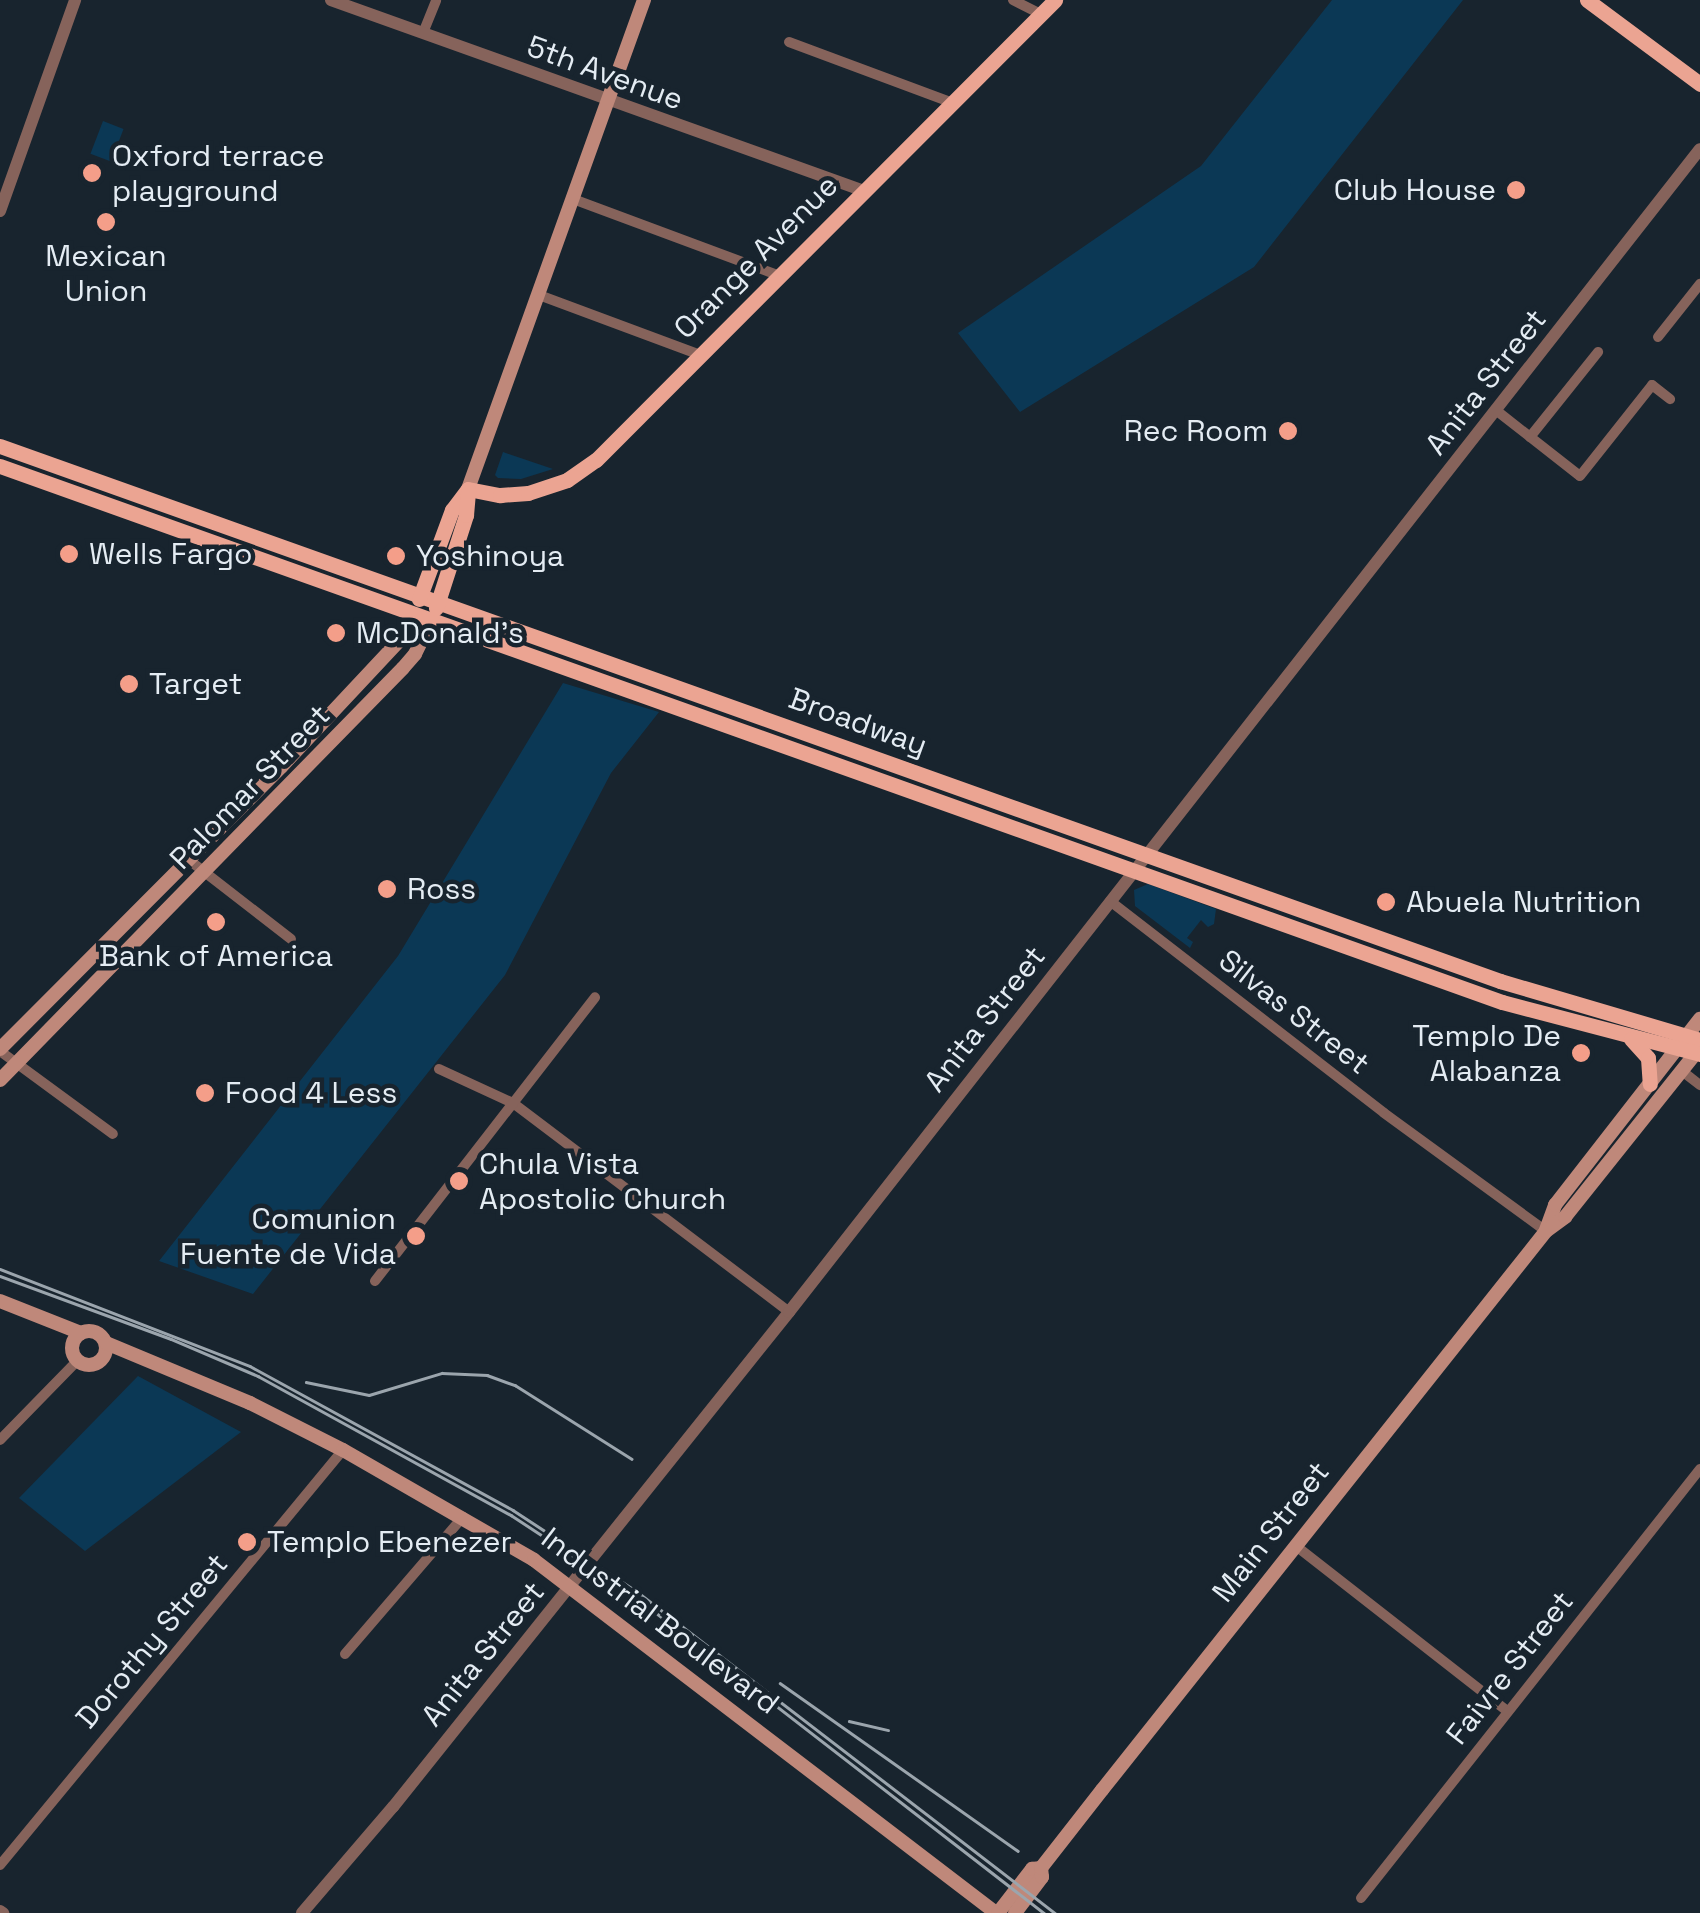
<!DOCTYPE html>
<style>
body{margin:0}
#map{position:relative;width:1700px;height:1913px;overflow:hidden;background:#18242e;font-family:"Space Grotesk",sans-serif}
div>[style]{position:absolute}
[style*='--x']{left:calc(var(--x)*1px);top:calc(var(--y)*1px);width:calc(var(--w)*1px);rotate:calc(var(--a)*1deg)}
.green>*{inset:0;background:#0b3855;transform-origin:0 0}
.minor>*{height:10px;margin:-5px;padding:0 5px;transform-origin:5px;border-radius:5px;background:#86635b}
.tertiary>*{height:12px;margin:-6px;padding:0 6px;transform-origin:6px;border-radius:6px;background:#86635b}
.secondary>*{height:14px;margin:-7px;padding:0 7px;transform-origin:7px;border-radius:7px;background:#bf887a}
.secondary>.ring{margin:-7px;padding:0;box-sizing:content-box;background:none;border:14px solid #bf887a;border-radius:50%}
.primary>*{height:15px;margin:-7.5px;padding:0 7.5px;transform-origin:7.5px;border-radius:7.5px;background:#eba492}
.tram>*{height:2.5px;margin:-1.25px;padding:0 1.25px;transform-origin:1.25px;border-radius:1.25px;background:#9ba5ad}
.rail>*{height:2.5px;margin:-1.25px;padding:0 1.25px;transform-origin:1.25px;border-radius:1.25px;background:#9ba5ad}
.dots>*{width:28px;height:28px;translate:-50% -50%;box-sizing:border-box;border:5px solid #18242e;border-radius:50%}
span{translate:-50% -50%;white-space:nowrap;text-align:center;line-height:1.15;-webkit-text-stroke:9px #18242e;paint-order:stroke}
.street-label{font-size:30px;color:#e4ecf3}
.poi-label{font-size:30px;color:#e4ecf3}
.left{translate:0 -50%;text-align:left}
.right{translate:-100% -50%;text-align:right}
</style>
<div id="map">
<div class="green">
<i style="clip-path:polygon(1332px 0,1463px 0,1254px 267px,1020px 412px,958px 333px,1201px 166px)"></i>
<i style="left:103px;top:121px;width:22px;height:35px;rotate:21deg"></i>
<i style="clip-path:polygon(503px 452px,553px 469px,521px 479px,498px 478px,495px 475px)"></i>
<i style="clip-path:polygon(563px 683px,659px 712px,611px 773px,505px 975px,253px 1294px,159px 1261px,398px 956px)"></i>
<i style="clip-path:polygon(1148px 884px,1216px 909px,1214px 924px,1208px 927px,1201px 920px,1187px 938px,1193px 942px,1190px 948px,1135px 906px,1134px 890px)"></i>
<i style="clip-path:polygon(138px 1376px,241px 1432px,85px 1551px,19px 1498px)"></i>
</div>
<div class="minor">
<i style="--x:1013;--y:0;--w:31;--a:27"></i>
<i style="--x:423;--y:33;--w:35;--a:-68"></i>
<i style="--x:789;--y:42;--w:172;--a:20.4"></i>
<i style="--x:573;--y:199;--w:218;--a:20.4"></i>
<i style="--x:539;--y:295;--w:170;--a:20.4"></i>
<i style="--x:1658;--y:337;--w:68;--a:-51.6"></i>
<i style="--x:1497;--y:411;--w:105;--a:38.1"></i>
<i style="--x:1580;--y:476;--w:116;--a:-51.6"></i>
<i style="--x:1652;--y:385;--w:23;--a:38"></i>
<i style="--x:1530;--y:437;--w:109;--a:-51.3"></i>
<i style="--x:189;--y:860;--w:129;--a:37.8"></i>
<i style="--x:1110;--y:901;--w:346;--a:37.7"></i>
<i style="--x:1384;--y:1113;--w:200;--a:36.1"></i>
<i style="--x:0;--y:1051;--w:140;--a:36.3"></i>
<i style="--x:439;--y:1069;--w:81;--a:24.7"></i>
<i style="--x:513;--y:1103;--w:346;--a:37.1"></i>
<i style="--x:1682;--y:1071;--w:23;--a:38"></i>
<i style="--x:375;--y:1281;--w:359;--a:-52.2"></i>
<i style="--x:0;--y:1440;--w:110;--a:-45.7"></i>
<i style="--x:1296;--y:1546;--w:268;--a:38"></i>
<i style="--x:345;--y:1654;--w:181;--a:-49.3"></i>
<i style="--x:0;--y:1865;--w:538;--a:-50.43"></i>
<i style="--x:1361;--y:1898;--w:547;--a:-51.68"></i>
</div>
<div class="tertiary">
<i style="--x:331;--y:0;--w:563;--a:19.72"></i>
<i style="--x:0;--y:211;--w:224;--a:-70.4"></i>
<i style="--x:0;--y:1911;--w:4;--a:34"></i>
<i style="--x:302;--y:1913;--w:140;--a:-49.4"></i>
<i style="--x:393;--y:1807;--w:634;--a:-51.34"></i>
<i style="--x:789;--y:1312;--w:1477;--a:-51.93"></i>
</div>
<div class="secondary">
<i style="--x:468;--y:489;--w:520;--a:-70.21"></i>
<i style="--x:0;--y:1049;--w:398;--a:-45.1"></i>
<i style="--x:281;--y:767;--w:173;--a:-46.9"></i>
<i style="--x:399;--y:641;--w:30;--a:-64"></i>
<i style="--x:0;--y:1080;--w:576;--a:-45.63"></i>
<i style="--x:403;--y:668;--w:18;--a:-49"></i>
<i style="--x:415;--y:654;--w:37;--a:-64"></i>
<i style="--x:1546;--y:1230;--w:27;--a:-70"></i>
<i style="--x:1555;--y:1205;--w:236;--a:-52.1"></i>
<i style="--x:0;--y:1301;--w:87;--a:21.6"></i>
<i class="ring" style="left:72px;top:1331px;width:20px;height:20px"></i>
<i style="--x:106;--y:1343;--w:156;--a:22.6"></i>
<i style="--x:250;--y:1403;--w:104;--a:26.8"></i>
<i style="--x:343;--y:1450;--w:220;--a:29.9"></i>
<i style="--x:534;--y:1560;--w:581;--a:37.38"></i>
<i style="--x:998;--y:1913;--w:56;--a:-52.3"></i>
<i style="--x:1032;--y:1869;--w:9;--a:-6"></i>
<i style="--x:1015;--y:1913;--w:45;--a:-53.1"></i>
<i style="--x:1042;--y:1877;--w:9;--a:-96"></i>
<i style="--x:1041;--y:1868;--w:99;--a:-52"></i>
<i style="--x:1102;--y:1790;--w:714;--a:-51.54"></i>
<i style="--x:1546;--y:1231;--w:24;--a:-36"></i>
<i style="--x:1565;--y:1217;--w:216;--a:-51.4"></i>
</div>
<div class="primary">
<i style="--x:1587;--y:0;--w:141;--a:36.6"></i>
<i style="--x:0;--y:446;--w:1593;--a:19.63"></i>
<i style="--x:1500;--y:981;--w:209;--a:16.4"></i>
<i style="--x:0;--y:466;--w:1595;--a:19.64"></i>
<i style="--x:1502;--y:1002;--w:205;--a:14.7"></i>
<i style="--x:468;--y:489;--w:33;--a:11"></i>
<i style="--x:500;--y:495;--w:28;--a:-4"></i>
<i style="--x:528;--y:493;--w:41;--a:-18.4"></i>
<i style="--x:567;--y:480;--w:35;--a:-35"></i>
<i style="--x:596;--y:460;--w:650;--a:-45.06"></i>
<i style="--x:419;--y:599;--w:95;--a:-69.7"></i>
<i style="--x:452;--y:510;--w:26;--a:-53"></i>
<i style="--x:436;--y:608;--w:98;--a:-72.1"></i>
<i style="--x:466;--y:515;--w:25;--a:-85"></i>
<i style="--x:1631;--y:1039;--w:25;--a:48"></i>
<i style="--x:1648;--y:1058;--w:26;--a:86"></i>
</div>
<div class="tram">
<i style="--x:0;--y:1276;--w:182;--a:20.2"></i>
<i style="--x:171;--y:1339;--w:95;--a:23"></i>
<i style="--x:258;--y:1376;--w:289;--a:28.8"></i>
<i style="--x:511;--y:1515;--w:151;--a:33.4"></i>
<i style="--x:637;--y:1598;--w:515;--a:37.74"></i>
</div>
<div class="rail">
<i style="--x:0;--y:1269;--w:268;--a:21.2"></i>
<i style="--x:250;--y:1366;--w:300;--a:28.7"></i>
<i style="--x:513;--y:1510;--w:146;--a:33.3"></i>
<i style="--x:635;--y:1590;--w:530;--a:37.56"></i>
<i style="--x:306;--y:1382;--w:64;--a:11.7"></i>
<i style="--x:369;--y:1395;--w:76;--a:-16.8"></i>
<i style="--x:442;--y:1373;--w:45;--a:2.5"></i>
<i style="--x:487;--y:1375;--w:30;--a:20"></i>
<i style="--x:515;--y:1385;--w:138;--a:32.3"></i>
<i style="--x:780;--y:1683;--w:291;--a:35.2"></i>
<i style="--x:849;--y:1721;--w:40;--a:13"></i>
</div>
<div class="dots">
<i style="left:92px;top:173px;background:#f49e89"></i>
<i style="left:1516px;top:190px;background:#f49e89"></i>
<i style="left:106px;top:222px;background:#f49e89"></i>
<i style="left:1288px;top:431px;background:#f49e89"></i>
<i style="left:69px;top:554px;background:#f49e89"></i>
<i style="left:396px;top:556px;background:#f49e89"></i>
<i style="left:336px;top:633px;background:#f49e89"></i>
<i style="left:129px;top:684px;background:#f49e89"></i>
<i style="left:387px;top:889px;background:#f49e89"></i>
<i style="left:1386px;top:902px;background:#f49e89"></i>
<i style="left:216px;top:922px;background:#f49e89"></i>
<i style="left:1581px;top:1053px;background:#f49e89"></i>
<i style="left:205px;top:1093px;background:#f49e89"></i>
<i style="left:459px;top:1181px;background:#f49e89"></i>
<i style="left:416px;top:1236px;background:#f49e89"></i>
<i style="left:247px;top:1542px;background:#f49e89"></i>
</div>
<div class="street-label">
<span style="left:605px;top:73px;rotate:20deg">5th Avenue</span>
<span style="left:756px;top:257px;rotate:-45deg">Orange Avenue</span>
<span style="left:1486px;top:382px;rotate:-52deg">Anita Street</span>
<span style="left:858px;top:722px;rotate:20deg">Broadway</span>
<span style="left:250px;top:787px;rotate:-46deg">Palomar Street</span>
<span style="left:1294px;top:1012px;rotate:38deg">Silvas Street</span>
<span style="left:985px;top:1019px;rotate:-52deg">Anita Street</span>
<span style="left:1271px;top:1532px;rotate:-52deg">Main Street</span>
<span style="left:660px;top:1621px;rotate:37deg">Industrial Boulevard</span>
<span style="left:152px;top:1641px;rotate:-50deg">Dorothy Street</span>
<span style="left:483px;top:1654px;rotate:-51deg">Anita Street</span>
<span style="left:1510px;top:1668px;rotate:-52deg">Faivre Street</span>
</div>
<div class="poi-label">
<span class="left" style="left:112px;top:173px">Oxford terrace<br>playground</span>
<span class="right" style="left:1496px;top:190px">Club House</span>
<span style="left:106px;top:273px">Mexican<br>Union</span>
<span class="right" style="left:1268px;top:431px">Rec Room</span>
<span class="left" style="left:89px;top:554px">Wells Fargo</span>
<span class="left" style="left:416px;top:556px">Yoshinoya</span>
<span class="left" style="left:356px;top:633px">McDonald's</span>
<span class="left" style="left:149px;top:684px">Target</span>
<span class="left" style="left:407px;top:889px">Ross</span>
<span class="left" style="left:1406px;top:902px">Abuela Nutrition</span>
<span style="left:216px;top:956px">Bank of America</span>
<span class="right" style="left:1561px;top:1053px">Templo De<br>Alabanza</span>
<span class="left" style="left:225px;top:1093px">Food 4 Less</span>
<span class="left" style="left:479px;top:1181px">Chula Vista<br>Apostolic Church</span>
<span class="right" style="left:396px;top:1236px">Comunion<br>Fuente de Vida</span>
<span class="left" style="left:267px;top:1542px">Templo Ebenezer</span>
</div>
</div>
